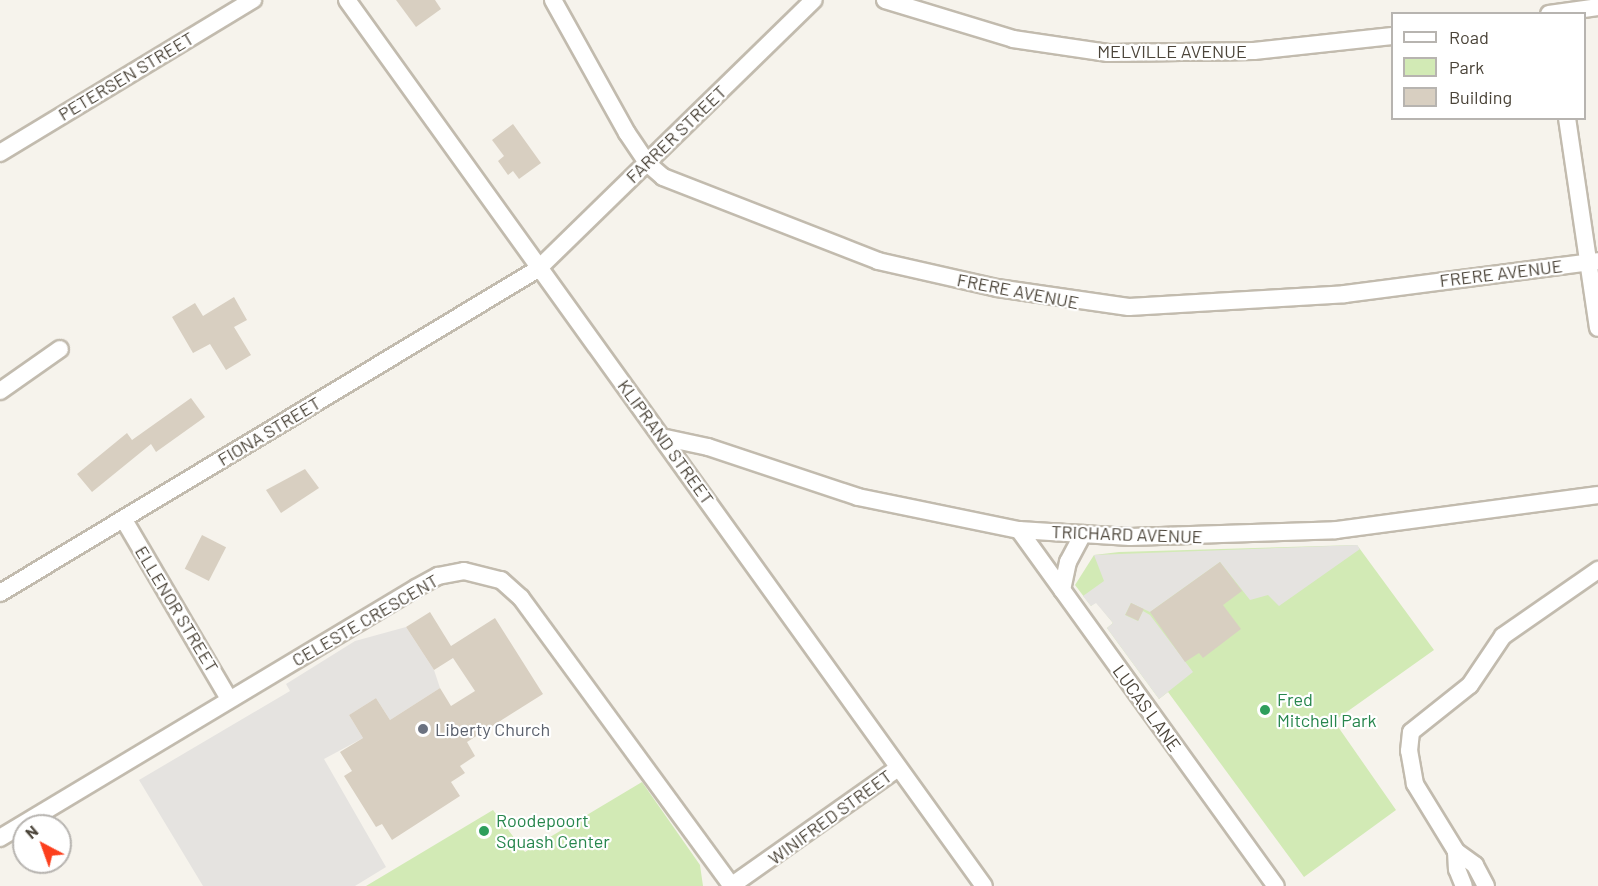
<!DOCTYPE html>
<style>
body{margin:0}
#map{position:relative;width:1598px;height:886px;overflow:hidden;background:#f6f3ec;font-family:Barlow,sans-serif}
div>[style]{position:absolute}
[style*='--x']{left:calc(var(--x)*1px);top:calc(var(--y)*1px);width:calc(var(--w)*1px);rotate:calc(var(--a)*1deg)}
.green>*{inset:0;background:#d2eab5}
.parking>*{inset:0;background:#e5e3e0}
.building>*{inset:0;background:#d8cfc1;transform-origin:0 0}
.roads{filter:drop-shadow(2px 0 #c2bbae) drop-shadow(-2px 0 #c2bbae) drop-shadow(0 2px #c2bbae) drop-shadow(0 -2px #c2bbae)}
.minor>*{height:16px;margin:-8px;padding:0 8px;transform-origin:8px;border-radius:8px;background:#fff}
.dots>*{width:16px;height:16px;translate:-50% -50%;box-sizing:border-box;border:3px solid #fff;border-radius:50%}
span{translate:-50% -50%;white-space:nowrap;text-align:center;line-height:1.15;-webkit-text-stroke:4.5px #fff;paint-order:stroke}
.street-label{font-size:18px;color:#4b4439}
.leisure-label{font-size:18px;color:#27864d}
.left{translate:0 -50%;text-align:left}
.worship-label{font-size:18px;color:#5b616d}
.legend{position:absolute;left:1391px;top:12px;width:195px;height:108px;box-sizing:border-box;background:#fff;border:2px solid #b7b4b0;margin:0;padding:8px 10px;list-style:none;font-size:18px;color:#4b4439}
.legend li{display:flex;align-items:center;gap:12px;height:30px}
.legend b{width:30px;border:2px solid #b7b4b0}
.north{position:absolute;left:12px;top:814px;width:60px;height:60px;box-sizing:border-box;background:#fff;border:2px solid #b7b4b0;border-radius:50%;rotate:319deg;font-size:16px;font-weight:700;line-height:24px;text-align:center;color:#4b4439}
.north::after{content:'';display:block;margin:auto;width:21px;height:27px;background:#fc3f1d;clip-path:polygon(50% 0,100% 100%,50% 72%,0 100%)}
</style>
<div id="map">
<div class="green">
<i style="clip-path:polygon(1357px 545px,1434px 650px,1334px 721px,1396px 810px,1304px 877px,1168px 692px,1159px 699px,1107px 628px,1113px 623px,1096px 602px,1091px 606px,1075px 585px,1094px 555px,1119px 552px)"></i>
<i style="clip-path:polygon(642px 782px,700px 865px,703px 886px,366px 886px,493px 810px,525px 852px)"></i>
</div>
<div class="parking">
<i style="clip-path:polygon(1357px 545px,1360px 549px,1279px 606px,1268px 595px,1250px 600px,1220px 562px,1150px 612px,1131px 603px,1125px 615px,1138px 621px,1143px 611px,1150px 615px,1193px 672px,1159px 699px,1107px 628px,1113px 623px,1096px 603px,1091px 606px,1083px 596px,1104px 581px,1094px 555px)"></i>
<i style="clip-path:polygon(406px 627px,434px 670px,440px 688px,390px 720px,376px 698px,349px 715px,363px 738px,324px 759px,386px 867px,355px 886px,203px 886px,139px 780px,290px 691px,286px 684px,355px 641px)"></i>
</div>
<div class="building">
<i style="clip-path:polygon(396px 0,435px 0,441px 9px,416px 27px)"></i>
<i style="clip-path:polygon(513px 124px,541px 163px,519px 179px,513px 171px,508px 175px,498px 161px,504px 156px,492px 140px)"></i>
<i style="clip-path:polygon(234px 297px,247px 320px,234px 327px,251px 355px,226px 370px,210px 344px,193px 353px,172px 317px,195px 303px,203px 316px)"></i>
<i style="clip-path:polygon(191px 398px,205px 417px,156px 452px,151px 444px,92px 492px,77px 474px,127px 433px,132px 440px)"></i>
<i style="clip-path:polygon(305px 469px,319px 488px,281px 513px,266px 490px)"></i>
<i style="left:202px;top:535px;width:27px;height:38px;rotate:27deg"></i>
<i style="clip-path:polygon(1220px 562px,1242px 591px,1223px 605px,1241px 629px,1203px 658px,1199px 653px,1185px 662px,1150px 612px)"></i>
<i style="left:1131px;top:603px;width:14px;height:13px;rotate:25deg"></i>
<i style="clip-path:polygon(430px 612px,451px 646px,495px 618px,543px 694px,467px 742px,475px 756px,460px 766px,465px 773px,451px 782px,460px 796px,392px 840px,382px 824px,376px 827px,344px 776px,352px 771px,340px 752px,363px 738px,349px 715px,376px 698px,390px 720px,440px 688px,451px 706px,475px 691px,453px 658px,434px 670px,406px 627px)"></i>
</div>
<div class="roads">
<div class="minor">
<i style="--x:347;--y:0;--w:1091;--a:54.29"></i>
<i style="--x:553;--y:0;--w:152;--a:60.9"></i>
<i style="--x:627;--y:133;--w:36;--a:56"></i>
<i style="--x:647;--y:163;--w:21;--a:41"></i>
<i style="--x:663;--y:177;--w:231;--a:21.3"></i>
<i style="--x:878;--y:261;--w:122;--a:12.8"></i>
<i style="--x:997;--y:288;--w:133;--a:8.2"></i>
<i style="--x:1129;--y:307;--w:216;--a:-3.4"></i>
<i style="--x:1345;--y:294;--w:255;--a:-7.4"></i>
<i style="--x:885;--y:0;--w:134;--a:16.9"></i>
<i style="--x:1013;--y:39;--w:96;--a:8.4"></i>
<i style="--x:1108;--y:53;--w:146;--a:-0.8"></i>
<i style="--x:1254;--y:51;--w:139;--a:-6.2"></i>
<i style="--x:1549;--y:14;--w:49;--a:-8.1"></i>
<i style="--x:1567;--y:118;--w:212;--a:81.6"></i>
<i style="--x:0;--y:153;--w:296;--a:-31.2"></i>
<i style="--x:0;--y:391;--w:73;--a:-35"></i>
<i style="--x:666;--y:438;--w:43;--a:12.1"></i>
<i style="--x:708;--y:447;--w:158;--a:18.4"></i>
<i style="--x:858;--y:497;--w:164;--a:11.6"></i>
<i style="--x:1019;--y:530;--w:111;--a:3.6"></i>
<i style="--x:1130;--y:537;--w:206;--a:-1.9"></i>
<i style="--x:1336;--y:530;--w:264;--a:-7.6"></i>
<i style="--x:124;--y:520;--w:208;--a:59.6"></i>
<i style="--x:1019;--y:530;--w:439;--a:54.2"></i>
<i style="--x:1062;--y:590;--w:29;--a:-78"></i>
<i style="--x:1068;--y:562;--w:32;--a:-62"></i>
<i style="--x:0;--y:593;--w:628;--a:-31.06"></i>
<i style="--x:538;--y:269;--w:385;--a:-44.3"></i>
<i style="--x:0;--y:838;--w:485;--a:-31"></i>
<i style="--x:416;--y:588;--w:25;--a:-29"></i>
<i style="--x:438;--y:576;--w:26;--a:-11"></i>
<i style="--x:464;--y:571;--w:38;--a:14"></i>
<i style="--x:501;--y:580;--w:27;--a:42"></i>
<i style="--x:521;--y:598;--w:357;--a:53.8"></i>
<i style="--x:1456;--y:851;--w:18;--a:87"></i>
<i style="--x:1457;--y:869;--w:18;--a:68"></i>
<i style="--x:731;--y:886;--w:204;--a:-35.2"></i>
<i style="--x:1486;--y:886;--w:24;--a:-118"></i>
<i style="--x:1475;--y:865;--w:24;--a:-144"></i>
<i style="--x:1456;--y:851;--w:79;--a:-121.5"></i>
<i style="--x:1415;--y:784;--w:34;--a:-100"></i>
<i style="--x:1409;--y:751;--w:19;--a:-84"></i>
<i style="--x:1411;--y:732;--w:75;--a:-38.5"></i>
<i style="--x:1470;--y:685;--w:59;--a:-56"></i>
<i style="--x:1503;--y:636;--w:116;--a:-34.8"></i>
</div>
</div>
<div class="dots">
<i style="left:1265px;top:710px;background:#2e9e5b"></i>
<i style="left:423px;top:729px;background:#6b7280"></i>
<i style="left:484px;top:831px;background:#2e9e5b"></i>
</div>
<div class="street-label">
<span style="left:1172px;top:51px">MELVILLE AVENUE</span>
<span style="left:126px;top:76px;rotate:-31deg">PETERSEN STREET</span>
<span style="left:676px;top:134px;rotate:-44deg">FARRER STREET</span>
<span style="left:1501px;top:273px;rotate:-7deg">FRERE AVENUE</span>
<span style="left:1018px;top:291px;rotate:11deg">FRERE AVENUE</span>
<span style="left:269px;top:431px;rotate:-31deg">FIONA STREET</span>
<span style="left:666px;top:442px;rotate:54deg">KLIPRAND STREET</span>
<span style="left:1127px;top:534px;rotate:2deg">TRICHARD AVENUE</span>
<span style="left:177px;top:609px;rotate:59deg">ELLENOR STREET</span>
<span style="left:365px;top:620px;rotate:-30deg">CELESTE CRESCENT</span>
<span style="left:1147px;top:708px;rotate:54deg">LUCAS LANE</span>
<span style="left:830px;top:817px;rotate:-36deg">WINIFRED STREET</span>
</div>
<div class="leisure-label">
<span class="left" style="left:1277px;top:710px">Fred<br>Mitchell Park</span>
<span class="left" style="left:496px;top:831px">Roodepoort<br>Squash Center</span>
</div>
<div class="worship-label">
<span class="left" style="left:435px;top:729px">Liberty Church</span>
</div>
<ul class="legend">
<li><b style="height:8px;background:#fff"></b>Road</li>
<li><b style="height:16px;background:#d2eab5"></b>Park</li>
<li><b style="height:16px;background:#d8cfc1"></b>Building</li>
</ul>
<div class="north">N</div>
</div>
